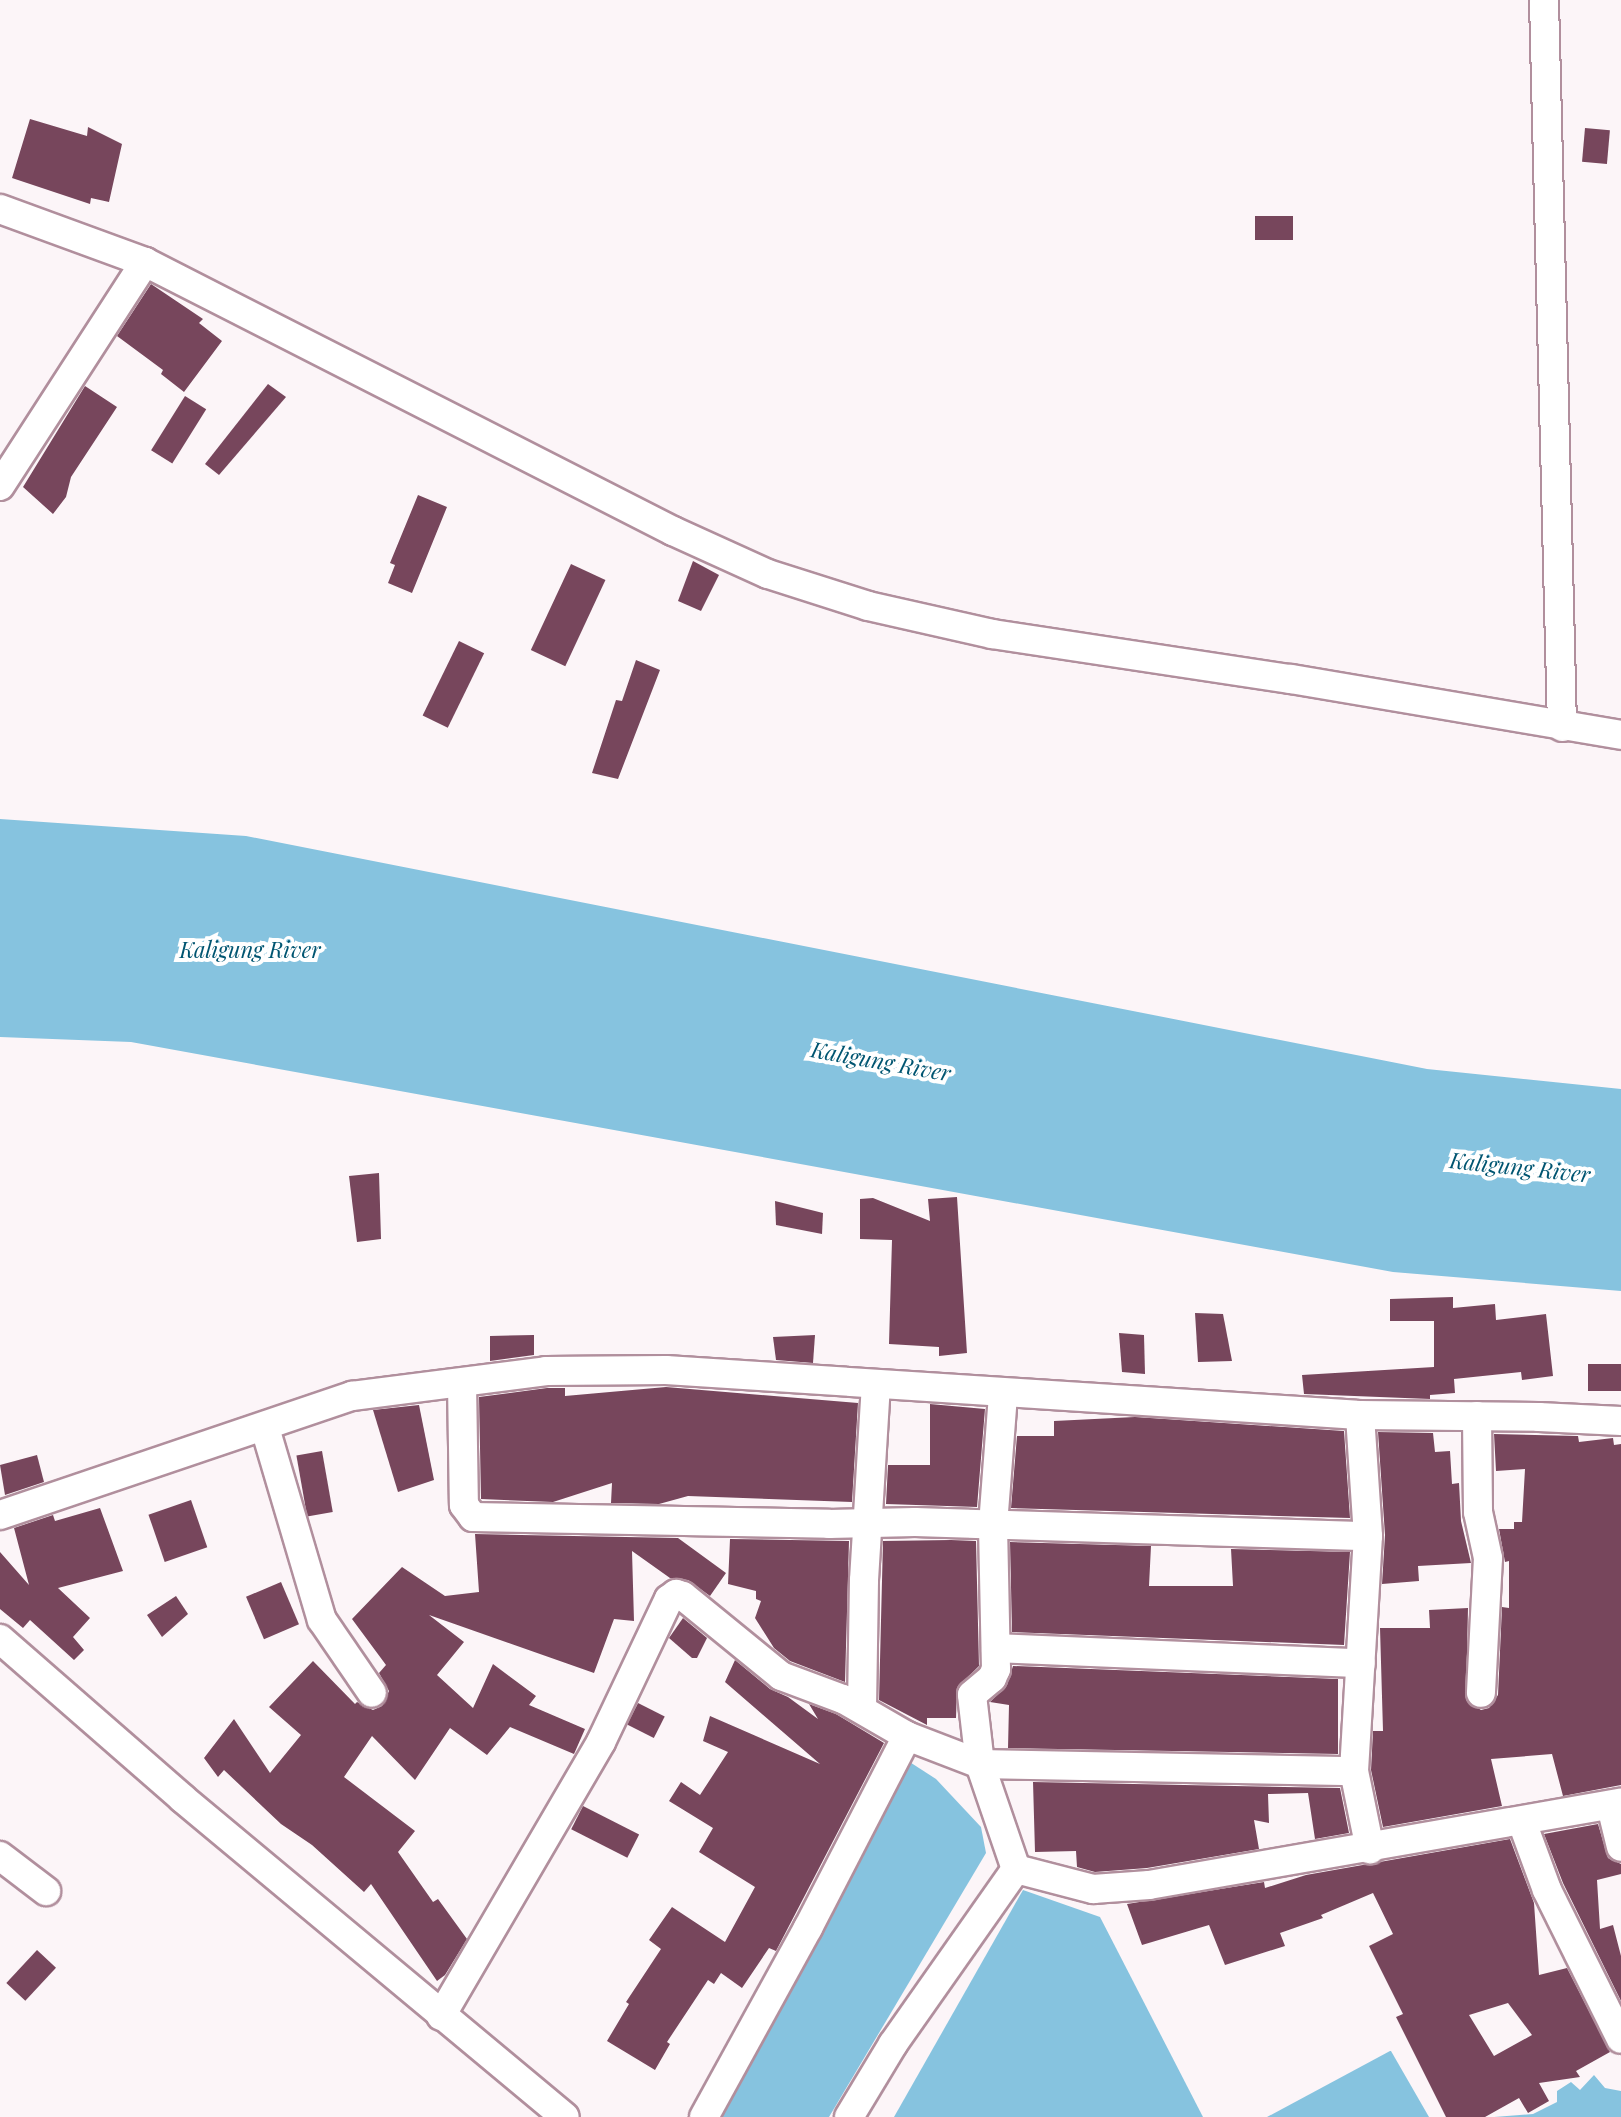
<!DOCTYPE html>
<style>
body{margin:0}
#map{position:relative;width:1621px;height:2117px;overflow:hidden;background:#fcf5f8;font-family:"Playfair Display",serif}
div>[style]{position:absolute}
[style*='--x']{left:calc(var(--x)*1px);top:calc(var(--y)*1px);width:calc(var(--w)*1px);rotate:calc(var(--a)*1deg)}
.water>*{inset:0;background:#86c3df}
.building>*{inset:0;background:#77465c;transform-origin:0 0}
.roads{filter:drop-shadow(2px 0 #b18f9d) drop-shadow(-2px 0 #b18f9d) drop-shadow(0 2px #b18f9d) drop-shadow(0 -2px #b18f9d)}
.minor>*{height:28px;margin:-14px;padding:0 14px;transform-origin:14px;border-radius:14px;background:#fff}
span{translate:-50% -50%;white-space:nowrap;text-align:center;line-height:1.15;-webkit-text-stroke:8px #fff;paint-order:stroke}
.water-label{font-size:22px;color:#005571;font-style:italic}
</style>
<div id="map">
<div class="water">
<i style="clip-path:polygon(0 819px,246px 836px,1427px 1069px,1621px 1089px,1621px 1291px,1393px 1272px,131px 1042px,0 1037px)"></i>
<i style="clip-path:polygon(905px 1759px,936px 1779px,981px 1827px,986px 1853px,829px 2117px,719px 2117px)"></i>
<i style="clip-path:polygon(1023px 1890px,1100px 1917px,1203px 2117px,894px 2117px)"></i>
<i style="clip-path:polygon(1391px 2051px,1429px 2117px,1267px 2117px,1390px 2051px)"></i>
<i style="clip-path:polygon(1594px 2075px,1605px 2088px,1621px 2091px,1621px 2117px,1494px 2117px,1533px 2114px,1557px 2102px,1557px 2091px,1571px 2082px,1580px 2090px)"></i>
</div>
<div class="building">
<i style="clip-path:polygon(30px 119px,87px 136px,88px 127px,122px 144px,109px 202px,91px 198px,90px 204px,12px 178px)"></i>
<i style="left:1585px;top:128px;width:25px;height:34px;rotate:5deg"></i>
<i style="left:1255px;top:216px;width:38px;height:24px"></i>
<i style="clip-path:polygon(151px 284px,203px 319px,199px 323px,222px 341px,184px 392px,161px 374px,163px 370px,117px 336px)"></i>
<i style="clip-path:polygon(268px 384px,286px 397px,219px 475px,205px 464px)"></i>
<i style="clip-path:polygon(85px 386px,117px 407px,71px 477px,66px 497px,53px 514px,23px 487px)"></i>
<i style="left:185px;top:396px;width:25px;height:64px;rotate:32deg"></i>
<i style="clip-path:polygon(418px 495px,447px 507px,412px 593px,388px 583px,395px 565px,390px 563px)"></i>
<i style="clip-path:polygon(693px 561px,719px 575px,701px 611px,678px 601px)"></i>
<i style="left:571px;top:564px;width:38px;height:95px;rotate:25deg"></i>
<i style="left:459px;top:641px;width:28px;height:83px;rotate:26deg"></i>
<i style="clip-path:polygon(636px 660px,660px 670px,618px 779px,592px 773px,616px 700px,622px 701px)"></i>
<i style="clip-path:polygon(379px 1173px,381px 1239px,357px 1242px,349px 1176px)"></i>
<i style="clip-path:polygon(957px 1197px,967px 1353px,939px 1356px,939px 1347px,889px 1344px,892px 1240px,860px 1239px,860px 1199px,873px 1198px,930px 1221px,928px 1199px)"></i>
<i style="clip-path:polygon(775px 1201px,823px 1213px,822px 1234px,776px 1225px)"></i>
<i style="clip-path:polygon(1453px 1297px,1453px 1308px,1495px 1304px,1496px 1320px,1546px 1314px,1553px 1376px,1522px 1380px,1521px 1372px,1454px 1379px,1455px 1393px,1430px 1395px,1430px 1399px,1304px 1394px,1302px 1375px,1434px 1367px,1434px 1321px,1390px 1321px,1390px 1299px)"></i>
<i style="clip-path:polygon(1195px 1313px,1223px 1314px,1232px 1361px,1198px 1362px)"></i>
<i style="clip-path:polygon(1119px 1333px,1144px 1335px,1145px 1374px,1122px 1372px)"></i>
<i style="clip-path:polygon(534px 1335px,534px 1355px,490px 1361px,490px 1336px)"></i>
<i style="clip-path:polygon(815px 1335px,813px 1363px,776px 1360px,773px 1337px)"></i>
<i style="left:1621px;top:1364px;width:27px;height:33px;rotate:90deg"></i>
<i style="clip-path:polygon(666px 1387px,858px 1403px,852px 1502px,688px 1496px,659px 1504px,611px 1503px,612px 1483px,553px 1502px,481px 1499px,479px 1397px,547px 1388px,565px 1388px,565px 1396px)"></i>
<i style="clip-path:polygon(930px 1404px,985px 1409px,977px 1507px,886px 1504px,888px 1465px,930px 1465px)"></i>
<i style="clip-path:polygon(419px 1405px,434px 1480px,398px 1492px,373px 1410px)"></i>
<i style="clip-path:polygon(1135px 1417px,1344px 1431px,1350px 1518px,1011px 1508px,1017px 1436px,1054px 1436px,1054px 1421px)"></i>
<i style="clip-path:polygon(1378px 1432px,1433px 1433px,1435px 1452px,1450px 1451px,1452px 1484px,1459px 1483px,1461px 1521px,1471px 1563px,1418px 1566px,1419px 1581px,1382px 1584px,1385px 1535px)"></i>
<i style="clip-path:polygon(1494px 1434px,1578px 1436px,1579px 1442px,1613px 1438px,1614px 1445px,1621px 1444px,1621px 1785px,1563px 1796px,1552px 1754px,1491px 1759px,1502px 1806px,1383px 1827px,1371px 1770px,1373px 1731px,1383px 1731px,1380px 1628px,1430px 1628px,1429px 1610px,1468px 1608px,1466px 1700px,1481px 1710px,1489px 1708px,1498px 1695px,1502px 1607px,1509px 1608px,1509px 1561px,1505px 1562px,1499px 1529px,1514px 1529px,1514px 1522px,1522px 1522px,1525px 1469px,1496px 1471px)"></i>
<i style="left:322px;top:1451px;width:62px;height:26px;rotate:80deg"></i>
<i style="clip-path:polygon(37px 1455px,44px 1482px,5px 1495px,0 1465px)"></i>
<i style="left:191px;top:1500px;width:50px;height:45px;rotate:71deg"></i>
<i style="clip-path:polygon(100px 1508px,123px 1571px,58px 1588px,90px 1618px,73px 1637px,84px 1650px,74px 1660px,30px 1620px,23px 1628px,0 1609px,0 1552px,29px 1585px,14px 1528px,53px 1515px,55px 1521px)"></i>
<i style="clip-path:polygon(475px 1534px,678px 1538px,726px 1573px,710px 1596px,688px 1580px,670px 1578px,632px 1551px,634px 1621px,614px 1619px,594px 1673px,429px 1615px,464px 1642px,437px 1675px,473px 1708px,493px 1664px,536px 1696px,529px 1705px,585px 1729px,574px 1754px,510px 1727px,487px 1755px,450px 1728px,415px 1780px,372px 1736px,344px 1777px,415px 1831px,398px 1852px,433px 1902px,438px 1899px,467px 1939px,445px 1975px,437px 1981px,371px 1884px,364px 1892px,312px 1845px,281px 1824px,224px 1770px,218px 1777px,204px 1758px,234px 1719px,270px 1773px,301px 1735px,269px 1707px,313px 1661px,355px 1704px,357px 1702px,373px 1710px,382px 1706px,389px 1691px,379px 1673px,386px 1665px,352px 1619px,402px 1567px,445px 1596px,479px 1592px)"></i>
<i style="clip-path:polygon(730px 1539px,849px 1541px,845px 1682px,790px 1661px,774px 1648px,755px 1618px,761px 1601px,756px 1599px,756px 1591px,728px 1584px)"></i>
<i style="clip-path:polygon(951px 1540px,976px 1541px,979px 1666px,957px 1688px,956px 1718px,927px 1718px,927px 1725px,879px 1700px,883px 1541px)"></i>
<i style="clip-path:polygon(1010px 1542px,1151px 1546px,1149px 1586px,1233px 1586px,1231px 1549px,1350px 1552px,1344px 1645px,1012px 1632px)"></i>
<i style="left:281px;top:1582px;width:46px;height:38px;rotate:67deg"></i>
<i style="clip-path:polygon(176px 1596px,188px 1614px,162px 1637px,147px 1615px)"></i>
<i style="clip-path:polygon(683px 1618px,707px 1638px,697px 1658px,692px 1658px,669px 1638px)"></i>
<i style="clip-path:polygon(735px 1660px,770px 1689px,788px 1697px,818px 1719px,809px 1704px,836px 1714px,884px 1743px,776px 1951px,769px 1948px,742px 1988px,721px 1973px,714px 1984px,708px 1980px,667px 2042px,670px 2044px,655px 2070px,607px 2041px,629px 2004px,626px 2002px,661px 1949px,649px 1940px,672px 1907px,725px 1942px,755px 1887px,699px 1852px,713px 1828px,669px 1801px,681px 1782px,700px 1795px,728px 1752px,703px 1741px,710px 1716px,820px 1764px,725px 1682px)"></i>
<i style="clip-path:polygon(1013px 1666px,1338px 1679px,1338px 1754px,1008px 1748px,1009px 1705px,990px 1702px,1007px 1685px)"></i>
<i style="left:638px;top:1703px;width:30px;height:24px;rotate:27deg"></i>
<i style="clip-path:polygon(1033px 1782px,1340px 1788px,1349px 1833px,1315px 1839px,1308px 1793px,1268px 1794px,1269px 1823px,1254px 1820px,1259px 1849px,1147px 1868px,1095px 1872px,1077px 1867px,1076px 1851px,1035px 1852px)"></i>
<i style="left:583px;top:1806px;width:63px;height:26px;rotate:27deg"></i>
<i style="clip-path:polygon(1598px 1824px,1608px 1858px,1621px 1864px,1621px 1874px,1597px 1880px,1600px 1929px,1613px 1925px,1621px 1956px,1621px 2001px,1563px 1883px,1544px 1834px)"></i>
<i style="clip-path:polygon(evenodd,1510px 1839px,1534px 1903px,1539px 1975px,1567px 1968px,1610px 2052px,1576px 2071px,1580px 2077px,1539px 2083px,1549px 2101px,1528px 2113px,1519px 2098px,1485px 2117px,1446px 2117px,1396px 2017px,1403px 2014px,1369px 1946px,1393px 1934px,1373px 1893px,1321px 1915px,1323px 1918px,1280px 1933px,1285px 1946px,1225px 1965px,1209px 1925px,1142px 1945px,1127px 1904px,1264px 1882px,1265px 1888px,1306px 1875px,1510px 1839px,1508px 2003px,1532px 2035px,1494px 2056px,1469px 2015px,1508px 2003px)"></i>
<i style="left:37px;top:1950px;width:26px;height:45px;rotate:43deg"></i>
</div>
<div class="roads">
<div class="minor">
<i style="--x:1544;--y:0;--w:727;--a:88.58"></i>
<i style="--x:0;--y:209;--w:154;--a:20.1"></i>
<i style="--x:145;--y:262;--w:593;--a:27"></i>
<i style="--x:673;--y:531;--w:104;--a:24.4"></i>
<i style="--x:768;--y:574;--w:105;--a:17.7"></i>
<i style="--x:868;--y:606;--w:127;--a:12.7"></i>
<i style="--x:992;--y:634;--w:302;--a:8.6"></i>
<i style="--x:1291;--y:679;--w:335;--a:9.6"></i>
<i style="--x:0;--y:486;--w:267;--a:-57.1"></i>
<i style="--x:462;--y:1383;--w:122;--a:89.1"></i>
<i style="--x:464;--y:1505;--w:15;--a:53"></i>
<i style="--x:473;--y:1517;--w:356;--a:1.1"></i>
<i style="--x:829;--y:1524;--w:86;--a:-1.3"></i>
<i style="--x:915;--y:1522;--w:453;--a:1.8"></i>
<i style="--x:1003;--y:1395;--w:131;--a:94.4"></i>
<i style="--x:993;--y:1526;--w:143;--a:88.8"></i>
<i style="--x:996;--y:1669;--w:10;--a:114"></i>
<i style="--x:992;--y:1678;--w:26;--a:140"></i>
<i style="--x:972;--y:1695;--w:69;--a:83.4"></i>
<i style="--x:980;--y:1764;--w:111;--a:71.1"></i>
<i style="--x:1016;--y:1869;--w:80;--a:14.6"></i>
<i style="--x:1093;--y:1889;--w:56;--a:-4.1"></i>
<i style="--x:1149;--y:1885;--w:479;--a:-9.9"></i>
<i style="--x:1477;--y:1416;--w:96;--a:89.4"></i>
<i style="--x:1478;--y:1512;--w:47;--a:77.7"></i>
<i style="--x:1488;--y:1558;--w:135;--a:93"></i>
<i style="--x:265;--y:1428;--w:200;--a:73.5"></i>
<i style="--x:322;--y:1620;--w:88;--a:55.6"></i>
<i style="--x:0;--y:1515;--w:372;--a:-18.7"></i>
<i style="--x:352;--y:1396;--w:196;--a:-7.3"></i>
<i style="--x:546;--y:1371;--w:120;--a:-0.5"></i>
<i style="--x:666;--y:1370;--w:695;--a:3.71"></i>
<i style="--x:1360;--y:1415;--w:179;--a:0.6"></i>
<i style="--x:1539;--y:1417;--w:82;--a:2.8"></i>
<i style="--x:0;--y:1639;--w:242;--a:41.1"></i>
<i style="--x:182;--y:1798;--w:498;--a:39.8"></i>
<i style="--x:996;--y:1648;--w:365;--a:2.4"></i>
<i style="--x:862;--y:1708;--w:128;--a:-89.1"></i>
<i style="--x:864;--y:1580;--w:194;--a:-86.5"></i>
<i style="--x:1354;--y:1771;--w:80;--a:78.4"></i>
<i style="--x:1611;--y:1806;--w:42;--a:76.3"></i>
<i style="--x:1522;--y:1822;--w:72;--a:69.8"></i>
<i style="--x:1547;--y:1890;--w:166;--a:63.6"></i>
<i style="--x:0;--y:1856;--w:58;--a:37.3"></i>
<i style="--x:441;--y:2016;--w:317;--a:-59.7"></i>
<i style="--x:601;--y:1742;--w:158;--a:-64.6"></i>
<i style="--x:669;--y:1599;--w:9;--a:-36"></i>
<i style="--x:676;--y:1594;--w:7;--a:16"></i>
<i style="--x:683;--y:1596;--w:127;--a:39.2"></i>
<i style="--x:781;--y:1676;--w:66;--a:20.4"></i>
<i style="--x:843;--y:1699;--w:74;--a:30"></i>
<i style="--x:907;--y:1736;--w:78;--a:21"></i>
<i style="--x:980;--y:1764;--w:374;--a:1.1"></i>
<i style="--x:1354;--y:1771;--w:235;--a:-86.6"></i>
<i style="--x:1368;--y:1536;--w:121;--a:-93.8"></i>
<i style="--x:704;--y:2117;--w:216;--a:-61.2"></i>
<i style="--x:808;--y:1928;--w:216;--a:-62.7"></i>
<i style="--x:849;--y:2117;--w:85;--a:-58.9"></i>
<i style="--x:893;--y:2044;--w:214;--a:-54.9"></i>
</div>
</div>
<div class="water-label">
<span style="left:250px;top:950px">Kaligung River</span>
<span style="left:881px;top:1061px;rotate:10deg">Kaligung River</span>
<span style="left:1520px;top:1167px;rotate:6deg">Kaligung River</span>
</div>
</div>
